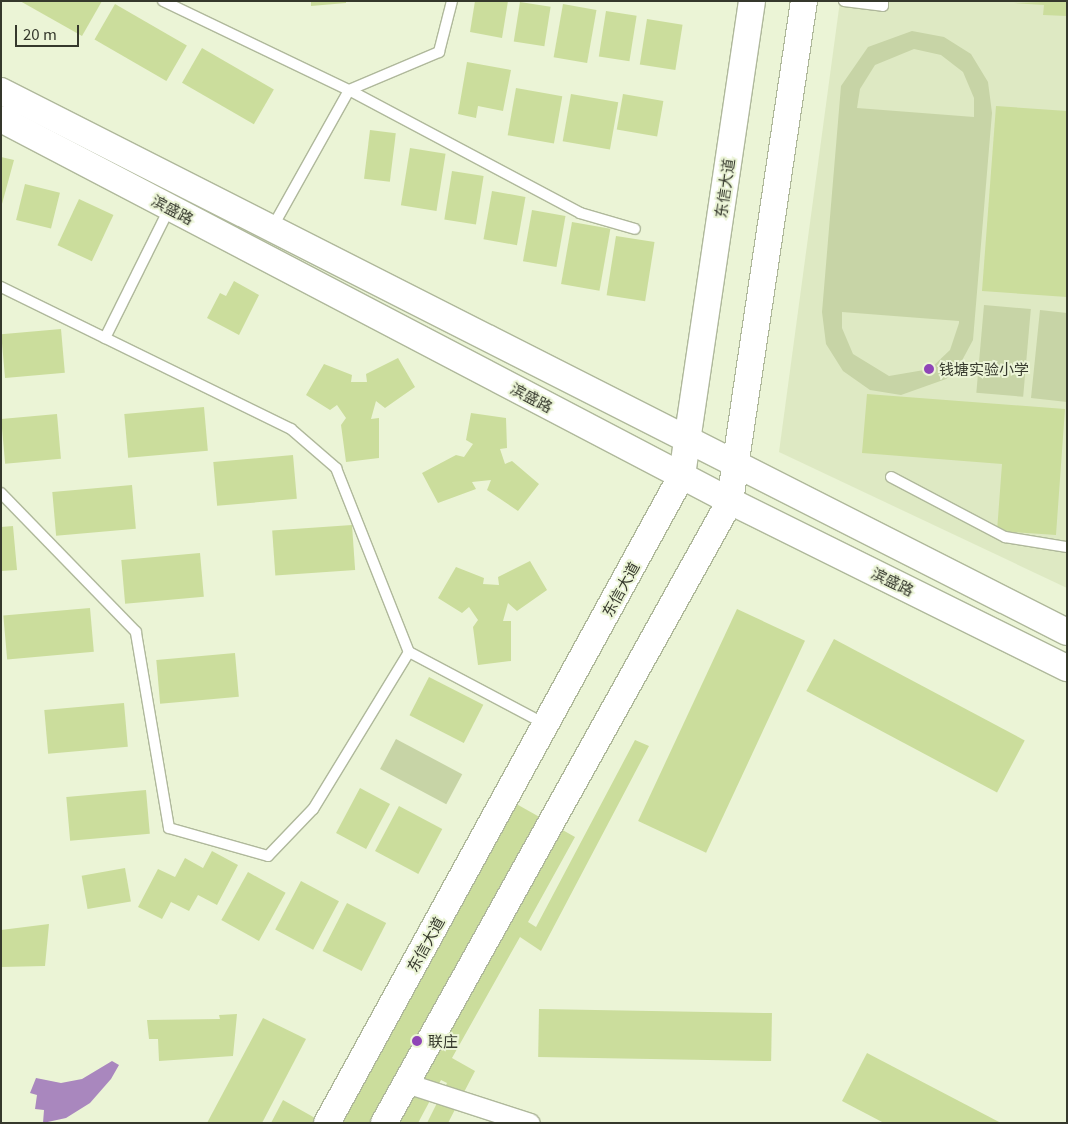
<!DOCTYPE html>
<meta charset="utf-8">
<style>
body{margin:0}
#map{position:relative;width:1068px;height:1124px;overflow:hidden;background:#ebf4d6;font-family:Georgia,"Noto Sans SC",serif}
div>[style]{position:absolute}
[style*='--x']{left:calc(var(--x)*1px);top:calc(var(--y)*1px);width:calc(var(--w)*1px);rotate:calc(var(--a)*1deg)}
.built>*{inset:0;background:#dee9c3}
.green>*{inset:0;background:#c7d4a6;transform-origin:0 0}
.water>*{inset:0;background:#a987be}
.building>*{inset:0;background:#cbdd9c;transform-origin:0 0}
.roads{filter:drop-shadow(1px 0 #afb89b) drop-shadow(-1px 0 #afb89b) drop-shadow(0 1px #afb89b) drop-shadow(0 -1px #afb89b)}
.service>*{height:10px;margin:-5px;padding:0 5px;transform-origin:5px;border-radius:5px;background:#fff}
.minor>*{height:19px;margin:-9.5px;padding:0 9.5px;transform-origin:9.5px;border-radius:9.5px;background:#fff}
.secondary>*{height:26px;margin:-13px;padding:0 13px;transform-origin:13px;border-radius:13px;background:#fff}
.dots>*{width:14px;height:14px;translate:-50% -50%;box-sizing:border-box;border:2px solid #ebf4d6;border-radius:50%}
span{translate:-50% -50%;white-space:nowrap;text-align:center;line-height:1.15;-webkit-text-stroke:4px #ebf4d6;paint-order:stroke}
.street-label{font-size:15px;color:#35382c}
.poi-label{font-size:15px;color:#35382c}
.left{translate:0 -50%;text-align:left}
.frame{position:absolute;inset:0;border:2px solid #35382c;pointer-events:none}
.scale{position:absolute;left:15px;top:25px;width:64px;height:22px;box-sizing:border-box;border:2px solid #35382c;border-top:0;padding-left:6px;font-size:15px;line-height:18px;white-space:nowrap;color:#35382c;-webkit-text-stroke:4px #ebf4d6;paint-order:stroke}
</style>
<div id="map">
<div class="built">
<i style="clip-path:polygon(840px 1px,1067px 1px,1067px 588px,779px 452px)"></i>
</div>
<div class="green">
<i style="clip-path:polygon(evenodd,912px 31px,944px 37px,971px 54px,988px 82px,992px 113px,973px 340px,958px 368px,946px 379px,901px 395px,870px 390px,843px 371px,826px 344px,822px 312px,841px 86px,868px 47px,912px 31px,914px 49px,941px 55px,963px 72px,974px 98px,974px 117px,857px 108px,860px 89px,875px 65px,914px 49px,912px 31px,842px 312px,959px 321px,959px 323px,950px 350px,930px 369px,889px 376px,853px 354px,842px 328px,842px 312px)"></i>
<i style="left:984px;top:305px;width:47px;height:88px;rotate:5deg"></i>
<i style="clip-path:polygon(1040px 310px,1067px 313px,1067px 402px,1031px 398px)"></i>
<i style="left:396px;top:739px;width:75px;height:34px;rotate:28deg"></i>
</div>
<div class="water">
<i style="clip-path:polygon(112px 1061px,119px 1065px,111px 1079px,90px 1103px,66px 1118px,43px 1123px,44px 1110px,35px 1109px,37px 1095px,30px 1093px,36px 1078px,61px 1083px,82px 1079px)"></i>
</div>
<div class="building">
<i style="clip-path:polygon(20px 1px,102px 1px,82px 36px)"></i>
<i style="clip-path:polygon(311px 1px,346px 1px,346px 3px,311px 6px)"></i>
<i style="clip-path:polygon(475px 1px,508px 1px,502px 38px,470px 32px)"></i>
<i style="clip-path:polygon(1067px 1px,1067px 16px,1043px 15px,1044px 5px,1014px 3px)"></i>
<i style="left:520px;top:2px;width:31px;height:40px;rotate:9deg"></i>
<i style="left:115px;top:4px;width:83px;height:41px;rotate:30deg"></i>
<i style="left:563px;top:4px;width:34px;height:54px;rotate:10deg"></i>
<i style="left:606px;top:11px;width:31px;height:46px;rotate:9deg"></i>
<i style="left:647px;top:19px;width:36px;height:46px;rotate:9deg"></i>
<i style="left:202px;top:48px;width:83px;height:40px;rotate:30deg"></i>
<i style="clip-path:polygon(467px 62px,511px 70px,503px 111px,478px 106px,476px 118px,458px 114px)"></i>
<i style="left:516px;top:88px;width:47px;height:48px;rotate:10deg"></i>
<i style="left:571px;top:94px;width:48px;height:48px;rotate:10deg"></i>
<i style="left:623px;top:94px;width:41px;height:36px;rotate:10deg"></i>
<i style="clip-path:polygon(996px 106px,1067px 111px,1067px 297px,982px 291px)"></i>
<i style="left:370px;top:130px;width:26px;height:49px;rotate:7deg"></i>
<i style="left:410px;top:148px;width:36px;height:58px;rotate:9deg"></i>
<i style="clip-path:polygon(1px 157px,14px 160px,2px 204px,1px 204px)"></i>
<i style="left:452px;top:171px;width:32px;height:49px;rotate:9deg"></i>
<i style="left:25px;top:184px;width:36px;height:37px;rotate:14deg"></i>
<i style="left:492px;top:191px;width:34px;height:49px;rotate:10deg"></i>
<i style="left:79px;top:199px;width:38px;height:51px;rotate:25deg"></i>
<i style="left:532px;top:210px;width:34px;height:52px;rotate:10deg"></i>
<i style="left:572px;top:222px;width:39px;height:63px;rotate:10deg"></i>
<i style="left:616px;top:236px;width:39px;height:60px;rotate:9deg"></i>
<i style="clip-path:polygon(234px 281px,259px 295px,239px 335px,207px 318px,220px 293px,226px 296px)"></i>
<i style="left:61px;top:329px;width:44px;height:60px;rotate:85deg"></i>
<i style="clip-path:polygon(398px 358px,415px 387px,385px 408px,376px 401px,371px 419px,379px 418px,379px 458px,346px 462px,341px 425px,346px 418px,337px 405px,330px 410px,306px 395px,324px 364px,352px 375px,351px 382px,367px 382px,366px 374px)"></i>
<i style="clip-path:polygon(867px 394px,1065px 409px,1056px 535px,997px 531px,1002px 464px,862px 453px)"></i>
<i style="left:204px;top:407px;width:44px;height:80px;rotate:85deg"></i>
<i style="clip-path:polygon(471px 413px,506px 418px,507px 448px,500px 449px,505px 464px,512px 461px,539px 484px,518px 511px,487px 490px,491px 480px,472px 482px,476px 489px,438px 503px,422px 473px,456px 455px,464px 457px,473px 444px,466px 440px)"></i>
<i style="left:57px;top:414px;width:45px;height:56px;rotate:85deg"></i>
<i style="left:293px;top:455px;width:44px;height:80px;rotate:85deg"></i>
<i style="left:132px;top:485px;width:44px;height:80px;rotate:85deg"></i>
<i style="left:352px;top:525px;width:45px;height:80px;rotate:86deg"></i>
<i style="clip-path:polygon(13px 526px,17px 570px,1px 571px,1px 527px)"></i>
<i style="left:200px;top:553px;width:44px;height:79px;rotate:85deg"></i>
<i style="clip-path:polygon(530px 561px,547px 590px,517px 611px,508px 603px,503px 621px,511px 621px,511px 661px,478px 665px,473px 627px,478px 620px,469px 607px,462px 613px,438px 598px,456px 567px,484px 578px,483px 584px,499px 585px,498px 577px)"></i>
<i style="left:90px;top:608px;width:44px;height:87px;rotate:85deg"></i>
<i style="left:737px;top:609px;width:75px;height:234px;rotate:25deg"></i>
<i style="left:834px;top:639px;width:216px;height:59px;rotate:28deg"></i>
<i style="left:235px;top:653px;width:44px;height:79px;rotate:85deg"></i>
<i style="left:429px;top:677px;width:61px;height:43px;rotate:27deg"></i>
<i style="left:124px;top:703px;width:44px;height:80px;rotate:85deg"></i>
<i style="clip-path:polygon(635px 740px,649px 746px,541px 951px,520px 937px,452px 1058px,475px 1071px,448px 1123px,427px 1123px,447px 1083px,441px 1080px,418px 1123px,328px 1123px,506px 798px,575px 837px,528px 922px,536px 927px)"></i>
<i style="left:360px;top:788px;width:34px;height:51px;rotate:28deg"></i>
<i style="left:146px;top:790px;width:44px;height:80px;rotate:85deg"></i>
<i style="left:399px;top:806px;width:49px;height:51px;rotate:28deg"></i>
<i style="clip-path:polygon(212px 851px,238px 865px,217px 905px,198px 895px,189px 911px,171px 902px,162px 919px,138px 907px,158px 869px,175px 877px,185px 858px,203px 868px)"></i>
<i style="left:125px;top:868px;width:34px;height:44px;rotate:80deg"></i>
<i style="left:248px;top:872px;width:43px;height:55px;rotate:29deg"></i>
<i style="left:301px;top:881px;width:43px;height:55px;rotate:28deg"></i>
<i style="left:347px;top:903px;width:44px;height:54px;rotate:27deg"></i>
<i style="clip-path:polygon(49px 924px,45px 966px,1px 967px,1px 930px)"></i>
<i style="left:539px;top:1009px;width:233px;height:48px;rotate:1deg"></i>
<i style="clip-path:polygon(237px 1014px,233px 1056px,159px 1061px,158px 1039px,149px 1039px,147px 1020px,220px 1019px,219px 1015px)"></i>
<i style="clip-path:polygon(263px 1018px,306px 1039px,262px 1123px,207px 1123px)"></i>
<i style="clip-path:polygon(867px 1053px,1001px 1123px,884px 1123px,842px 1101px)"></i>
<i style="clip-path:polygon(283px 1100px,324px 1123px,271px 1123px)"></i>
</div>
<div class="roads">
<div class="service">
<i style="--x:163;--y:1;--w:206;--a:25.6"></i>
<i style="--x:349;--y:90;--w:262;--a:28"></i>
<i style="--x:580;--y:213;--w:57;--a:16.2"></i>
<i style="--x:844;--y:1;--w:39;--a:7"></i>
<i style="--x:883;--y:6;--w:5;--a:-90"></i>
<i style="--x:272;--y:228;--w:158;--a:-60.8"></i>
<i style="--x:349;--y:90;--w:98;--a:-22.9"></i>
<i style="--x:439;--y:52;--w:53;--a:-75.7"></i>
<i style="--x:1;--y:287;--w:323;--a:26.1"></i>
<i style="--x:291;--y:429;--w:60;--a:40.9"></i>
<i style="--x:336;--y:468;--w:198;--a:68.4"></i>
<i style="--x:409;--y:652;--w:184;--a:121.4"></i>
<i style="--x:313;--y:809;--w:65;--a:133.8"></i>
<i style="--x:268;--y:856;--w:103;--a:-164.2"></i>
<i style="--x:169;--y:828;--w:199;--a:-99.6"></i>
<i style="--x:136;--y:632;--w:194;--a:-134.2"></i>
<i style="--x:105;--y:338;--w:144;--a:-63.6"></i>
<i style="--x:891;--y:477;--w:129;--a:27.8"></i>
<i style="--x:1005;--y:537;--w:63;--a:9.2"></i>
<i style="--x:409;--y:652;--w:154;--a:27.9"></i>
</div>
<div class="minor">
<i style="--x:406;--y:1083;--w:130;--a:17.9"></i>
</div>
<div class="secondary">
<i style="--x:1;--y:91;--w:1195;--a:26.91"></i>
<i style="--x:1;--y:119;--w:823;--a:27.65"></i>
<i style="--x:730;--y:501;--w:376;--a:26.4"></i>
<i style="--x:327;--y:1123;--w:739;--a:-61.28"></i>
<i style="--x:682;--y:475;--w:479;--a:-81.6"></i>
<i style="--x:384;--y:1123;--w:712;--a:-60.91"></i>
<i style="--x:730;--y:501;--w:505;--a:-81.58"></i>
</div>
</div>
<div class="dots">
<i style="left:929px;top:369px;background:#8f45b7"></i>
<i style="left:417px;top:1041px;background:#8f45b7"></i>
</div>
<div class="street-label">
<span style="left:724px;top:188px;rotate:-82deg">东信大道</span>
<span style="left:173px;top:209px;rotate:28deg">滨盛路</span>
<span style="left:532px;top:397px;rotate:28deg">滨盛路</span>
<span style="left:893px;top:581px;rotate:26deg">滨盛路</span>
<span style="left:620px;top:589px;rotate:-61deg">东信大道</span>
<span style="left:425px;top:944px;rotate:-61deg">东信大道</span>
</div>
<div class="poi-label">
<span class="left" style="left:939px;top:369px">钱塘实验小学</span>
<span class="left" style="left:428px;top:1041px">联庄</span>
</div>
<div class="frame"></div>
<div class="scale">20 m</div>
</div>
